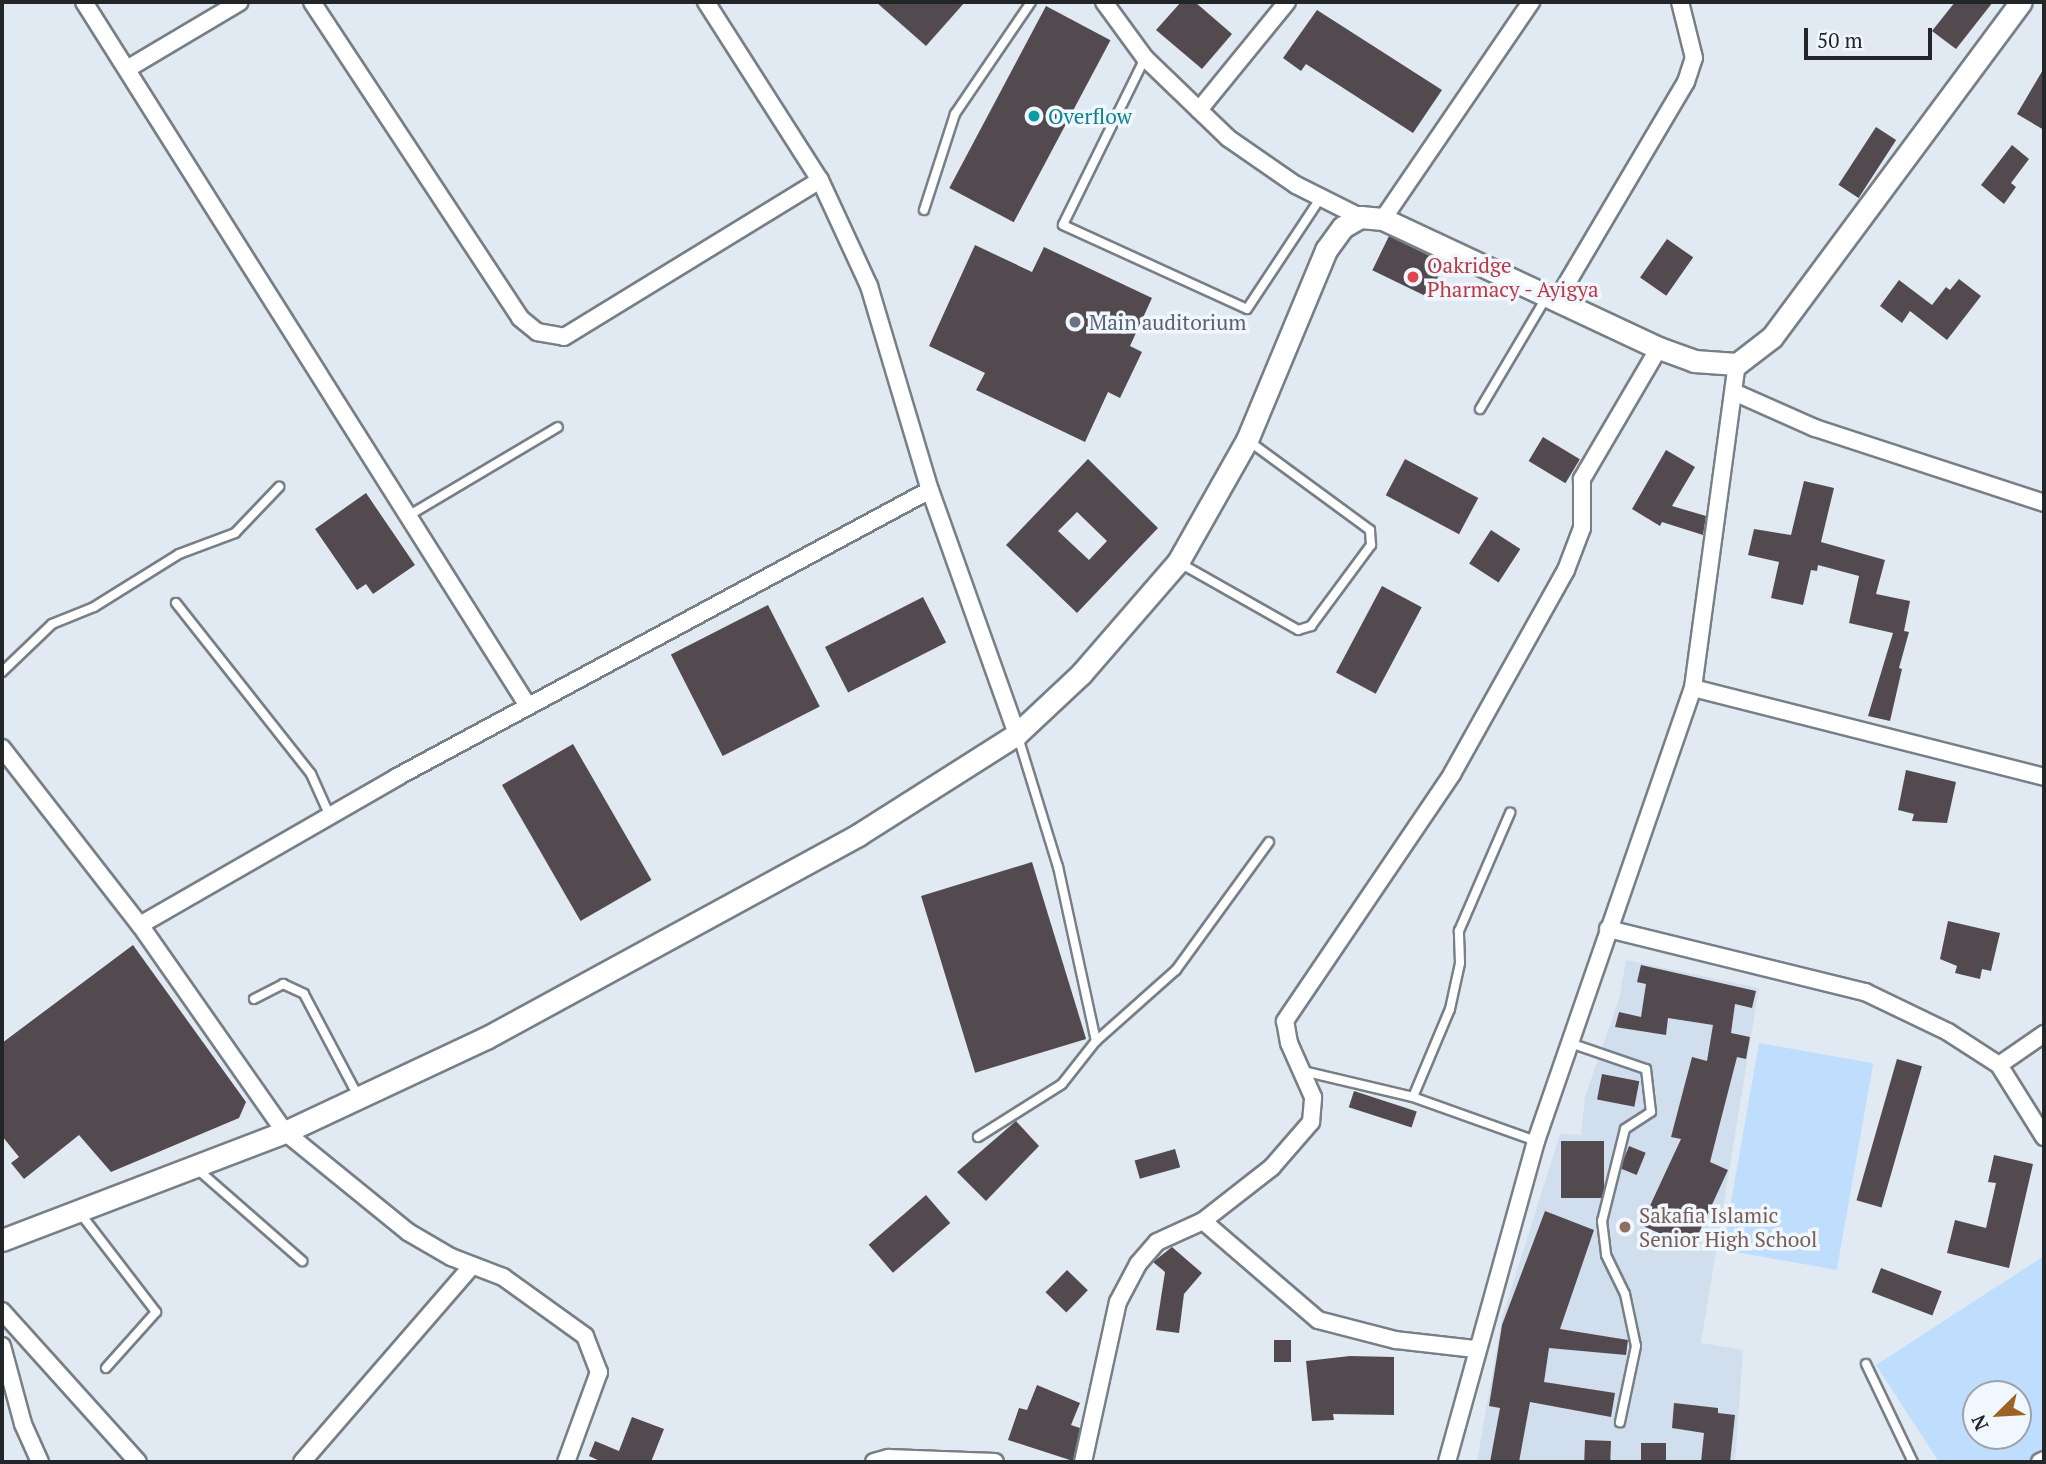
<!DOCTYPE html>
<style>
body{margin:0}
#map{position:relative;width:2046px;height:1464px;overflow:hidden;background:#e1eaf2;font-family:"PT Serif",serif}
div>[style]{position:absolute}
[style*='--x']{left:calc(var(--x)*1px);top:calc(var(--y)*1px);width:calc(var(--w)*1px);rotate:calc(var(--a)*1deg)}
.built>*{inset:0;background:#d0deed}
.green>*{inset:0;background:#bfdefe;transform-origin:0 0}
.building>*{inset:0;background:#534a4f;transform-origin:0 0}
.roads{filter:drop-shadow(2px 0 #777f87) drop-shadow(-2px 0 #777f87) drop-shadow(0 2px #777f87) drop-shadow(0 -2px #777f87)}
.service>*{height:8px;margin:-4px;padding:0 4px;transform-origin:4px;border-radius:4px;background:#fff}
.minor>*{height:16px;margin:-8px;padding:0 8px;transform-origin:8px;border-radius:8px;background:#fff}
.tertiary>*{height:21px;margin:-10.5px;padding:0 10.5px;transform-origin:10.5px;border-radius:10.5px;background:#fff}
.dots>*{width:19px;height:19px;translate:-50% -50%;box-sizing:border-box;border:4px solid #f0f7fe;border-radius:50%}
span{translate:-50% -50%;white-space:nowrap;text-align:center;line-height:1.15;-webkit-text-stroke:7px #f0f7fe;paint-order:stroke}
.culture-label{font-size:21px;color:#0d838f}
.left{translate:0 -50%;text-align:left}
.health-label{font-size:21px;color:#be3a42}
.worship-label{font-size:21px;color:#5b616d}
.education-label{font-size:21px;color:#785e54}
.frame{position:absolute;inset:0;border:4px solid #232629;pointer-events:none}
.north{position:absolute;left:1962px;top:1380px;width:70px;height:70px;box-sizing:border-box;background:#f0f7fe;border:2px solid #9ea3a9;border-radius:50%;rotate:246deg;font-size:19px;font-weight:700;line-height:28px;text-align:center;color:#232629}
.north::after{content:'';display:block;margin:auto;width:24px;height:32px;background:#9d6322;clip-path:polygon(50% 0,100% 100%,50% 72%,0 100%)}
.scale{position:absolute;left:1804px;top:28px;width:128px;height:32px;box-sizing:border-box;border:4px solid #232629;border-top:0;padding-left:9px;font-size:21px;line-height:24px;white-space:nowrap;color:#232629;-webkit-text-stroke:5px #f0f7fe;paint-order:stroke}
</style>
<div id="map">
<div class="built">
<i style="clip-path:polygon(1626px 960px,1759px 988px,1701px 1343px,1743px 1350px,1735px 1462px,1477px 1462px,1502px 1318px,1560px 1134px,1581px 1135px,1585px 1097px,1619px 999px)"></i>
</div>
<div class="green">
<i style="left:1759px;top:1043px;width:116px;height:210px;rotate:10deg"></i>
<i style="clip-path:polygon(evenodd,2044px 1256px,2044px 1450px,2025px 1462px,1939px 1462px,1876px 1365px,2044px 1256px,1976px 1394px,2018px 1394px,2018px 1436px,1976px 1436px,1976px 1394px)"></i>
</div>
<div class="building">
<i style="clip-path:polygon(876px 2px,965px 2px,926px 46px)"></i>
<i style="clip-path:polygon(1181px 2px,1195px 2px,1232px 34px,1202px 69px,1156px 30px)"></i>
<i style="clip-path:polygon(1955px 2px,1993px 2px,1956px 49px,1932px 31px)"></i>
<i style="left:1046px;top:6px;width:73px;height:206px;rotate:28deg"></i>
<i style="clip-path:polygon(1317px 10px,1442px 90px,1413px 133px,1306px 64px,1301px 71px,1283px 58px)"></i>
<i style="clip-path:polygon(2044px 68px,2044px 130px,2017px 114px)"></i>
<i style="left:1876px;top:127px;width:24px;height:69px;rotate:33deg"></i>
<i style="clip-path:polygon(2012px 145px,2029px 159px,2011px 183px,2016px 187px,2004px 204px,1981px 185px)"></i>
<i style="left:1389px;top:236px;width:62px;height:38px;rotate:26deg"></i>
<i style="left:1667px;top:239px;width:32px;height:47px;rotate:35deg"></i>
<i style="clip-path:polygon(975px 245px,1032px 272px,1044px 247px,1152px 298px,1130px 346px,1142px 352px,1120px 398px,1108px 392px,1085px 442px,976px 390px,985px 373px,929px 346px)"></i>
<i style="clip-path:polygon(1959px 279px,1981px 296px,1947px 340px,1910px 311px,1902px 323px,1880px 306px,1899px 280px,1932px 305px,1946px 287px,1950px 290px)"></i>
<i style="left:1543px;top:437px;width:43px;height:28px;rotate:31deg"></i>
<i style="clip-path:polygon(1666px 450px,1695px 467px,1672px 506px,1706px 516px,1703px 535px,1662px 522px,1660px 526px,1632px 509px)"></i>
<i style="clip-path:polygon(evenodd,1088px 459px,1158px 528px,1077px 613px,1006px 545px,1088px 459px,1077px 512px,1107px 541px,1089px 560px,1058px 531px,1077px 512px)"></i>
<i style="left:1405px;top:459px;width:83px;height:41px;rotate:28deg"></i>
<i style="clip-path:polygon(1804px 481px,1834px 488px,1821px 542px,1885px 560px,1876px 594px,1910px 601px,1904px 631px,1909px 632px,1899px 668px,1902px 669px,1890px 721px,1868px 716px,1893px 633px,1849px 623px,1859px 576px,1818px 565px,1817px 571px,1811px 570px,1803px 605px,1771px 598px,1779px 562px,1748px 555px,1754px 529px,1791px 535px)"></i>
<i style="clip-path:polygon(366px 493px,415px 565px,373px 594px,366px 584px,357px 590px,315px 529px)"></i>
<i style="left:1491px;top:530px;width:35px;height:40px;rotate:33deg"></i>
<i style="left:1382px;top:586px;width:45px;height:98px;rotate:28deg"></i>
<i style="left:923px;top:597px;width:51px;height:110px;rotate:63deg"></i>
<i style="left:768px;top:605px;width:114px;height:109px;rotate:63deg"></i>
<i style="left:573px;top:744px;width:157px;height:82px;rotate:60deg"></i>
<i style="clip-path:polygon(1906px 770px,1956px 782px,1947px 823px,1912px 821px,1914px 814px,1898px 810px)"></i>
<i style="left:1032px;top:862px;width:185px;height:116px;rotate:73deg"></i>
<i style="clip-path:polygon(1948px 921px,2000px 933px,1991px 971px,1982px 969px,1980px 979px,1955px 973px,1957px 966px,1940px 959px)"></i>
<i style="clip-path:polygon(133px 945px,246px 1102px,239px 1118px,111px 1172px,79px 1135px,24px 1179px,11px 1163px,19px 1157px,2px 1136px,2px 1043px)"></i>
<i style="clip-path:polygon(1641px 965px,1756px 991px,1752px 1008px,1735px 1004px,1731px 1033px,1750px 1037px,1746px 1059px,1737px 1057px,1710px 1162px,1728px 1170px,1692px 1248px,1641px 1225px,1681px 1139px,1671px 1137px,1692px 1057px,1707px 1061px,1713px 1025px,1668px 1018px,1666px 1035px,1615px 1027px,1619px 1012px,1641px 1017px,1646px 984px,1637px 982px)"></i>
<i style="left:1897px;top:1059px;width:26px;height:147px;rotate:16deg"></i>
<i style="left:1602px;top:1074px;width:38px;height:26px;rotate:11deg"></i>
<i style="left:1354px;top:1091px;width:66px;height:17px;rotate:18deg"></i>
<i style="clip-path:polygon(1016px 1121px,1039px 1146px,986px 1201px,957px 1172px)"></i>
<i style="left:1561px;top:1141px;width:43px;height:57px"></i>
<i style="left:1629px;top:1146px;width:18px;height:24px;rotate:22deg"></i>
<i style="left:1175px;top:1149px;width:19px;height:42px;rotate:74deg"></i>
<i style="clip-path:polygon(1994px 1155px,2033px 1164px,2009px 1268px,1947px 1253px,1955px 1220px,1986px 1228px,1996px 1183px,1988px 1182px)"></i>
<i style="left:926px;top:1195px;width:37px;height:76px;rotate:49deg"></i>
<i style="clip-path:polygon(1545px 1211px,1594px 1230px,1560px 1329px,1628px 1340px,1626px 1355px,1549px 1348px,1544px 1382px,1615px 1393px,1611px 1417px,1530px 1402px,1519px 1462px,1490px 1462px,1500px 1408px,1489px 1406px,1502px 1325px)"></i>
<i style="clip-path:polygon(1172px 1247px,1202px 1273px,1184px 1294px,1179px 1333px,1156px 1330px,1165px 1272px,1153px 1262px)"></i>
<i style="left:1881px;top:1268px;width:65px;height:26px;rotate:21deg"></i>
<i style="left:1067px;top:1270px;width:29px;height:31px;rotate:44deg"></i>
<i style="left:1274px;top:1340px;width:17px;height:22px"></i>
<i style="clip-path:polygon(1350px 1356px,1394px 1357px,1394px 1415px,1333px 1414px,1334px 1420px,1312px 1421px,1306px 1361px)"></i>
<i style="clip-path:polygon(1037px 1385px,1080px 1403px,1071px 1425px,1080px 1428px,1073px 1461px,1008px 1440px,1019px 1408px,1027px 1410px)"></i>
<i style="clip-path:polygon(1674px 1403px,1718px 1408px,1718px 1413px,1735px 1415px,1730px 1462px,1701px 1462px,1704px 1433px,1672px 1428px)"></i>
<i style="clip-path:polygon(632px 1417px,664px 1429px,651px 1462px,602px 1462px,589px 1456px,595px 1441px,619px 1451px)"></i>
<i style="left:1585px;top:1440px;width:26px;height:22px;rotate:2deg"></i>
<i style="left:1641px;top:1443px;width:25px;height:19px"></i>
</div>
<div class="roads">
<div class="service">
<i style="--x:1145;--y:58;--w:186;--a:116.2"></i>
<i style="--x:1063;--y:225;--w:202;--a:24.5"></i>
<i style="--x:1247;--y:309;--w:134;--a:-56.5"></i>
<i style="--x:924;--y:210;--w:101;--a:-72.1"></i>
<i style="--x:955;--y:114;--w:135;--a:-55.8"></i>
<i style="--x:1480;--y:409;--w:131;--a:-59.3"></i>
<i style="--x:408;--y:516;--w:174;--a:-30.7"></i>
<i style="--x:1178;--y:562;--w:138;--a:29.5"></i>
<i style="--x:1298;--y:630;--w:14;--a:-17"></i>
<i style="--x:1311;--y:626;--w:101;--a:-53.5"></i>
<i style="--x:1371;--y:545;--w:15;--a:-94"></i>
<i style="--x:1370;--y:530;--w:150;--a:-143.7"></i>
<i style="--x:176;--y:603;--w:218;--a:51.7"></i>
<i style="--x:311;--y:774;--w:44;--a:65.8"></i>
<i style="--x:2;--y:672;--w:69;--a:-43.8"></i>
<i style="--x:52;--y:624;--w:45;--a:-22"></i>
<i style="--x:94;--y:607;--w:100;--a:-31.9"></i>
<i style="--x:179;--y:554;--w:60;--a:-20.6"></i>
<i style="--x:235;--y:533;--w:64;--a:-46.3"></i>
<i style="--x:254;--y:999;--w:33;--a:-27"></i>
<i style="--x:283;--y:984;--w:23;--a:25"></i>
<i style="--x:304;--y:994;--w:115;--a:62.1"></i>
<i style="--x:1096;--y:1041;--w:107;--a:-41.6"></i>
<i style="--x:1176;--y:970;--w:158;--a:-54"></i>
<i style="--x:1570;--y:1043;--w:80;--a:18.9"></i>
<i style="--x:1646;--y:1069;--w:43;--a:83.4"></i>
<i style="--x:1651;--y:1112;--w:31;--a:147"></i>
<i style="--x:1625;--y:1129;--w:95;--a:104"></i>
<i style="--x:1602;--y:1221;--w:34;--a:83"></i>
<i style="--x:1606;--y:1255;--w:43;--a:64"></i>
<i style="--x:1625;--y:1294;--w:53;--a:78.1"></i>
<i style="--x:1636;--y:1346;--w:78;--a:101.9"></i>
<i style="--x:1303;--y:1071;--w:113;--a:13.3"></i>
<i style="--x:1413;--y:1097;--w:95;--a:-67.2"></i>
<i style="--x:1450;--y:1009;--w:47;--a:-77.7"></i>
<i style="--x:1460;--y:963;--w:32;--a:-92"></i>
<i style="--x:1459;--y:931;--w:129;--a:-66.6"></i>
<i style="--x:1413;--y:1097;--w:131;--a:19.7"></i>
<i style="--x:978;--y:1137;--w:99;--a:-32.2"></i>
<i style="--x:1062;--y:1084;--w:55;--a:-51.7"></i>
<i style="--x:1096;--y:1041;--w:178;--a:-102.3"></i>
<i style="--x:1058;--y:867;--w:136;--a:-107.1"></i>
<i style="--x:197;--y:1169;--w:140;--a:41.2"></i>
<i style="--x:80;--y:1213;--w:125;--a:52.5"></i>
<i style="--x:156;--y:1312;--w:75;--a:131.8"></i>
<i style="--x:1866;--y:1364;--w:109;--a:64.4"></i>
</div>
<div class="minor">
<i style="--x:84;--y:2;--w:832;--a:57.76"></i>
<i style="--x:312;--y:2;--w:378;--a:56.6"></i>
<i style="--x:520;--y:318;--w:22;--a:39"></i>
<i style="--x:537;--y:332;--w:27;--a:10"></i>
<i style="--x:564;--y:337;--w:300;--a:-31.5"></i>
<i style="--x:706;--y:2;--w:211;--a:57.4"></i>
<i style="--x:820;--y:180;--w:117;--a:65.2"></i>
<i style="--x:869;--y:286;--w:213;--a:73.4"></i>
<i style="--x:930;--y:490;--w:259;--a:70.4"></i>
<i style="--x:1104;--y:2;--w:69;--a:53.8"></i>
<i style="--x:1145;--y:58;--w:115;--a:43.9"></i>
<i style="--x:1228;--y:138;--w:83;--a:34.7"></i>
<i style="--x:1296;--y:185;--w:72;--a:26.6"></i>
<i style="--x:127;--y:69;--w:131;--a:-30.7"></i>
<i style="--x:1199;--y:110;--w:139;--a:-50.8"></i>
<i style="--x:1383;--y:219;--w:263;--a:-55.7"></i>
<i style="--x:1557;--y:300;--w:253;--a:-59.4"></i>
<i style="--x:1686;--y:82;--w:25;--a:-72"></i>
<i style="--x:1694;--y:58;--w:58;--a:-104"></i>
<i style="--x:1736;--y:393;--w:86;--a:23.9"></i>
<i style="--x:1815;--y:428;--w:241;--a:18.1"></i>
<i style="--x:1693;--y:688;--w:362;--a:14.2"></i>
<i style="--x:2;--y:748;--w:224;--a:52.1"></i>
<i style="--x:140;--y:925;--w:253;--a:55"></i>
<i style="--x:285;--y:1132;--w:159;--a:39.1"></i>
<i style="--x:408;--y:1232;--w:50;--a:30.2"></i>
<i style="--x:451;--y:1257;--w:56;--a:21"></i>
<i style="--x:503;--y:1277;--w:101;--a:35.7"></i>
<i style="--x:585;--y:1336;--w:39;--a:69"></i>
<i style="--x:599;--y:1372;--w:96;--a:110.1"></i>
<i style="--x:140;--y:925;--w:297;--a:-29.9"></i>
<i style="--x:397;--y:777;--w:605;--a:-28.3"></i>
<i style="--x:1608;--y:929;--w:265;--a:13.8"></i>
<i style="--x:1865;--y:992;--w:92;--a:25.7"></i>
<i style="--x:1948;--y:1032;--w:61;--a:32.9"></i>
<i style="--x:1999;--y:1065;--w:85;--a:58"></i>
<i style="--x:1999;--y:1065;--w:55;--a:-34.6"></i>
<i style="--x:1203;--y:1221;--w:152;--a:40.7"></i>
<i style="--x:1318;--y:1320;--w:81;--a:14.4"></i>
<i style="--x:1396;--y:1340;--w:80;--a:6.5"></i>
<i style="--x:2;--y:1311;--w:203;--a:48"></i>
<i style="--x:2;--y:1346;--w:81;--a:74.9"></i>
<i style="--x:23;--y:1424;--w:42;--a:65.9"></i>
<i style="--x:302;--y:1462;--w:259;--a:-49.1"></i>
<i style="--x:874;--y:1462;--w:15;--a:-16"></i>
<i style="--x:888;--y:1458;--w:107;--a:2.1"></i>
<i style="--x:1083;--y:1462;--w:164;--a:-77.7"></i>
<i style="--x:1118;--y:1302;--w:43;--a:-62.2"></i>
<i style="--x:1138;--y:1264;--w:29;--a:-49"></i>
<i style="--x:1157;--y:1242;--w:51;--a:-24.5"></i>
<i style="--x:1203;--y:1221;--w:88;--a:-38"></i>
<i style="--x:1272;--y:1167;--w:60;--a:-49.1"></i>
<i style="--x:1311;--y:1122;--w:25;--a:-85"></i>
<i style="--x:1313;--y:1097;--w:59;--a:-114"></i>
<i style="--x:1289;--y:1043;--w:22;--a:-100"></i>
<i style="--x:1285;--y:1021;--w:298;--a:-55.9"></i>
<i style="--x:1452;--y:774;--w:234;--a:-60.8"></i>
<i style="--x:1566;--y:570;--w:45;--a:-69.1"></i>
<i style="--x:1582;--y:528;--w:49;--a:-90"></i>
<i style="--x:1582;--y:479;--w:152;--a:-59.6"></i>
<i style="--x:1447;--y:1462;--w:333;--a:-74.5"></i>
<i style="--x:1536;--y:1141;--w:479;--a:-70.9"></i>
<i style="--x:1693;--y:688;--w:327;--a:-82.3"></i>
<i style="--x:2040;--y:1462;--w:4;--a:-27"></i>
</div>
<div class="tertiary">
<i style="--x:2;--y:1240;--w:303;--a:-20.9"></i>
<i style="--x:285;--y:1132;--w:222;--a:-25.1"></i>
<i style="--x:486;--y:1038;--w:424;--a:-28.6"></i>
<i style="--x:858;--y:835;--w:188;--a:-32.4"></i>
<i style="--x:1017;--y:734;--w:88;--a:-43.2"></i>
<i style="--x:1081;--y:674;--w:148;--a:-49.1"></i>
<i style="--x:1178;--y:562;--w:140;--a:-60.5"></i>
<i style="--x:1247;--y:440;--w:206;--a:-67.4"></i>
<i style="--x:1326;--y:250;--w:29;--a:-54"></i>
<i style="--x:1343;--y:227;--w:20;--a:-30"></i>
<i style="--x:1360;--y:217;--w:23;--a:5"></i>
<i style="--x:1383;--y:219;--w:305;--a:25.1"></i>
<i style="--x:1659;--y:348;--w:37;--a:20"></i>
<i style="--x:1694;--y:361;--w:43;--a:4"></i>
<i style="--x:1737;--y:364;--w:44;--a:-37.6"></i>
<i style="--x:1772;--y:337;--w:417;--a:-53.4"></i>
</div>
</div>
<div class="dots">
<i style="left:1034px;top:116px;background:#0f9aa8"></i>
<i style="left:1413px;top:277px;background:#e0444e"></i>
<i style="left:1075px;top:322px;background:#6b7280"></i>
<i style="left:1625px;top:1227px;background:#8d6e63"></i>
</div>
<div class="culture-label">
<span class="left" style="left:1048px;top:116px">Overflow</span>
</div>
<div class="health-label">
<span class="left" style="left:1427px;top:277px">Oakridge<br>Pharmacy - Ayigya</span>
</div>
<div class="worship-label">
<span class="left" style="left:1089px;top:322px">Main auditorium</span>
</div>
<div class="education-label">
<span class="left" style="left:1639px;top:1227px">Sakafia Islamic<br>Senior High School</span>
</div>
<div class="frame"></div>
<div class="north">N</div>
<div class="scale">50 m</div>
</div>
